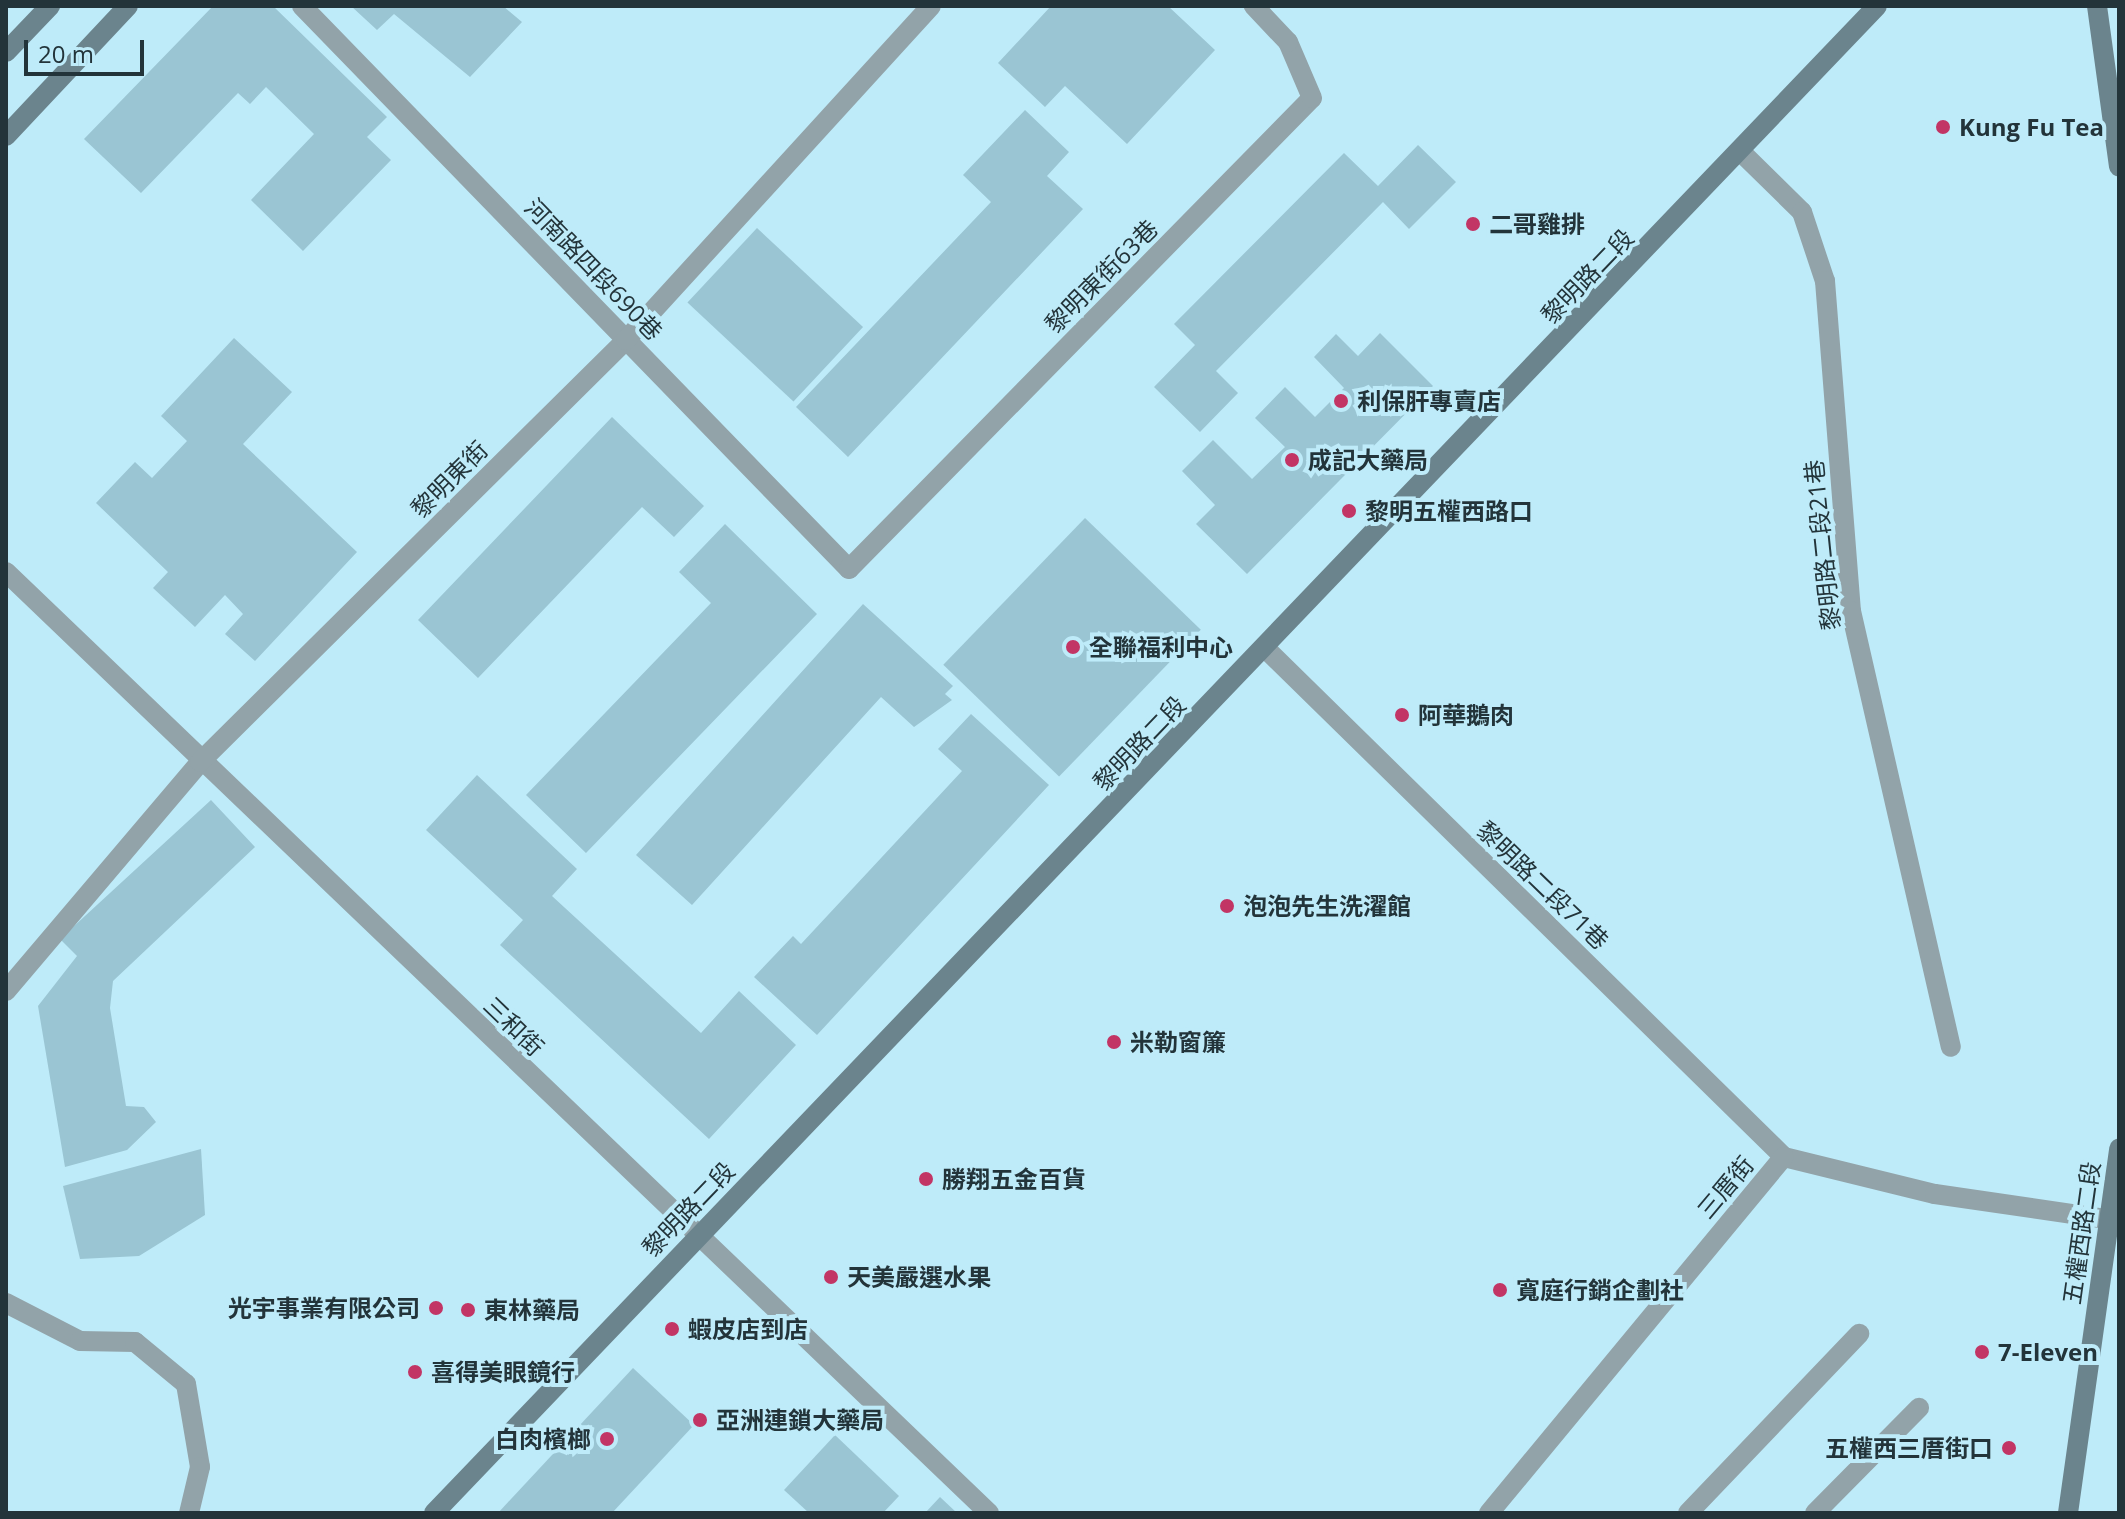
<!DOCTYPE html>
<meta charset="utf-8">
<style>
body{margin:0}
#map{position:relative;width:2125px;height:1519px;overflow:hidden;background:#beebf9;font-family:"Open Sans","Noto Sans TC",sans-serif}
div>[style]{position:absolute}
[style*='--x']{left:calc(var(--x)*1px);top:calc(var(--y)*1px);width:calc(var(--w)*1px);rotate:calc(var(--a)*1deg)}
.building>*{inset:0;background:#9ac5d3;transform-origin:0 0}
.lane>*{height:20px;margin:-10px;padding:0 10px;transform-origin:10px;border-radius:10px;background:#92a3a9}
.street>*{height:20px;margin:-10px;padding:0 10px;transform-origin:10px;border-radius:10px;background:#92a3a9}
.secondary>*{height:20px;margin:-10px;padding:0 10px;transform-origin:10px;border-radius:10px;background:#6b848d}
.dots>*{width:22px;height:22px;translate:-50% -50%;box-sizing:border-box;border:4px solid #beebf9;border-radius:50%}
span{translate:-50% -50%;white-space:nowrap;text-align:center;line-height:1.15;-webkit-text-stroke:8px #beebf9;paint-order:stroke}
.poi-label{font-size:24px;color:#23343a;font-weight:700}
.left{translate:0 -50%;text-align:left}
.right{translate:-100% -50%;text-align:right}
.street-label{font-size:24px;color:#23343a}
.frame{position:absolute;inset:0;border:8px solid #23343a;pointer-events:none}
.scale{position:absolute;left:24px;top:40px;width:120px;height:36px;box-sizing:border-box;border:4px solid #23343a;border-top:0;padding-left:10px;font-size:24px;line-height:28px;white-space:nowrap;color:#23343a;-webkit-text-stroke:6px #beebf9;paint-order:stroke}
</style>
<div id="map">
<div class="building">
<i style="clip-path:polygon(213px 6px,273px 6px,387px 117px,367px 137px,391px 160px,303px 251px,251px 200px,314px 134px,266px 87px,250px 104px,238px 93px,141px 193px,84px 139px)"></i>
<i style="clip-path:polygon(351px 6px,503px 6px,522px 22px,470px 77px,394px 14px,377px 30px)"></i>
<i style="clip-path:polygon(1051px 6px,1168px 6px,1215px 50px,1127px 144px,1065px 86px,1045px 107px,998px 63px)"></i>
<i style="clip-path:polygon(1025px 110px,1069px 152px,1047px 176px,1083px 209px,848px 457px,796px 407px,991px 202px,963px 175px)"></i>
<i style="clip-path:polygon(1418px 145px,1456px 182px,1409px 229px,1383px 202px,1216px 371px,1238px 393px,1200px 432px,1154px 387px,1195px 345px,1174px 324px,1344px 153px,1378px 186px)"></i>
<i style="left:757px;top:228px;width:145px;height:102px;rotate:43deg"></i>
<i style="clip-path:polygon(1380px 333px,1433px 386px,1247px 574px,1196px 524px,1215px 505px,1182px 471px,1213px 440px,1252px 479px,1285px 447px,1255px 418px,1285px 387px,1315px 417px,1344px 388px,1314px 357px,1336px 334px,1358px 356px)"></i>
<i style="clip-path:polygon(234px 338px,292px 392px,243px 444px,357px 552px,255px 661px,225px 634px,243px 614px,225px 595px,195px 627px,153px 588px,168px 572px,96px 503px,135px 462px,152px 478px,187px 441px,161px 416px)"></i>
<i style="clip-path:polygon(612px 417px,704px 506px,674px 537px,642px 507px,478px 678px,418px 620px)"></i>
<i style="left:1085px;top:518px;width:161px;height:204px;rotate:44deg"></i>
<i style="clip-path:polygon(725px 524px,817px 614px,586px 853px,526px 795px,711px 603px,679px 572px)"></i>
<i style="clip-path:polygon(863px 604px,953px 686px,945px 694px,952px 700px,914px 727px,881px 697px,692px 905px,636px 855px)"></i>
<i style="clip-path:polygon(971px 714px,1049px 785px,817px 1035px,754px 977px,793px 936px,801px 944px,962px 771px,938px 749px)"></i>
<i style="clip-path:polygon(477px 775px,577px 869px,552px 896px,701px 1033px,739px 991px,796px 1045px,709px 1139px,500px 945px,523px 920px,426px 830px)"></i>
<i style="clip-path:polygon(211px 800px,255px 847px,113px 981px,110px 1008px,126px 1106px,144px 1107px,156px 1122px,127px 1150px,65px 1167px,38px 1006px,77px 956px,60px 939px)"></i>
<i style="clip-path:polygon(201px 1149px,205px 1215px,139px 1256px,80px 1259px,63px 1186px)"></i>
<i style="clip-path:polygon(633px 1368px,694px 1425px,612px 1513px,498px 1513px)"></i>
<i style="clip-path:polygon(835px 1435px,899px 1496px,883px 1513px,809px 1513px,784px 1490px)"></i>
<i style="clip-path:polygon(940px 1497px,957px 1513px,925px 1513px)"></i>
</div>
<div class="lane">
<i style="--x:1742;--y:153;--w:84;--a:44.5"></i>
<i style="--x:1802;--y:212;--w:73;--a:71.6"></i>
<i style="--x:1825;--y:281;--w:331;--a:85.5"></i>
<i style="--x:1851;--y:611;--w:447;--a:77.1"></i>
<i style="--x:1688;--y:1513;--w:248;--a:-46.3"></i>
<i style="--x:1815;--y:1513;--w:148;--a:-45.3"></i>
</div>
<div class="street">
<i style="--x:302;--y:6;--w:785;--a:45.83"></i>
<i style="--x:849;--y:569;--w:660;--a:-45.49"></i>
<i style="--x:1312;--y:98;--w:61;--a:-113.2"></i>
<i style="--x:1288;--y:42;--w:50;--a:-133.4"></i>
<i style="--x:6;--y:572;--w:1361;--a:43.75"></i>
<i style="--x:1266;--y:649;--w:726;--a:44.44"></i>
<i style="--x:6;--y:991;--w:300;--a:-49.7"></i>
<i style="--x:200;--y:762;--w:600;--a:-44.73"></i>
<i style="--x:626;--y:340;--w:452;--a:-47.6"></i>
<i style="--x:1784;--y:1157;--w:155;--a:13.8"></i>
<i style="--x:1935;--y:1194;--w:186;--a:8.3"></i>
<i style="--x:6;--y:1303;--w:83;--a:27.2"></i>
<i style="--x:80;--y:1341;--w:55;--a:1"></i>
<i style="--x:135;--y:1342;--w:66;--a:39.5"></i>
<i style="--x:186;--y:1384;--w:84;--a:80.4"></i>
<i style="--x:200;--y:1467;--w:47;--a:103.4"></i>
<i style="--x:1489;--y:1513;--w:462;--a:-50.4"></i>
</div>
<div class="secondary">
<i style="--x:2097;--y:6;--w:162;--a:82.2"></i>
<i style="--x:6;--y:52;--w:64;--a:-46.3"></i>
<i style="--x:6;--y:136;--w:178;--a:-46.8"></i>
<i style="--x:434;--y:1513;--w:2086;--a:-46.24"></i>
<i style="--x:2068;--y:1513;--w:368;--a:-82"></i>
</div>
<div class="dots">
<i style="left:1943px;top:127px;background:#c23565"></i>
<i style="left:1473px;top:224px;background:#c23565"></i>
<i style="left:1341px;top:401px;background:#c23565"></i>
<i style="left:1292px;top:460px;background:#c23565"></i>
<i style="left:1349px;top:511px;background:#c23565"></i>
<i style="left:1073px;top:647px;background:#c23565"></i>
<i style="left:1402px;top:715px;background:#c23565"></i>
<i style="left:1227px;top:906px;background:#c23565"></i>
<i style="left:1114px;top:1042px;background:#c23565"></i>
<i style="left:926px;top:1179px;background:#c23565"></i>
<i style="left:831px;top:1277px;background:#c23565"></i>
<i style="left:1500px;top:1290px;background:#c23565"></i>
<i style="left:436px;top:1308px;background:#c23565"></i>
<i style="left:468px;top:1310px;background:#c23565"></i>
<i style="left:672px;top:1329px;background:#c23565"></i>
<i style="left:1982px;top:1352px;background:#c23565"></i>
<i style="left:415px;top:1372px;background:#c23565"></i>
<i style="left:700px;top:1420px;background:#c23565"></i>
<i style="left:607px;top:1439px;background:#c23565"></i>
<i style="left:2009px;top:1448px;background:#c23565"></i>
</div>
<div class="poi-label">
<span class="left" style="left:1959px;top:127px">Kung Fu Tea</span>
<span class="left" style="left:1489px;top:224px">二哥雞排</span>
<span class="left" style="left:1357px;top:401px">利保肝專賣店</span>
<span class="left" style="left:1308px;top:460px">成記大藥局</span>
<span class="left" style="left:1365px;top:511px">黎明五權西路口</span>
<span class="left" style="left:1089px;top:647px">全聯福利中心</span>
<span class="left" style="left:1418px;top:715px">阿華鵝肉</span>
<span class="left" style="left:1243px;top:906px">泡泡先生洗濯館</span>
<span class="left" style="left:1130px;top:1042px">米勒窗簾</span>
<span class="left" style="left:942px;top:1179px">勝翔五金百貨</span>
<span class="left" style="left:847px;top:1277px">天美嚴選水果</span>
<span class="left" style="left:1516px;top:1290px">寬庭行銷企劃社</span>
<span class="right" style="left:420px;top:1308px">光宇事業有限公司</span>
<span class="left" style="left:484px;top:1310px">東林藥局</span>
<span class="left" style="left:688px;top:1329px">蝦皮店到店</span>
<span class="left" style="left:1998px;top:1352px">7-Eleven</span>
<span class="left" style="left:431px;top:1372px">喜得美眼鏡行</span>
<span class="left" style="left:716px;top:1420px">亞洲連鎖大藥局</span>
<span class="right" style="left:591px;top:1439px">白肉檳榔</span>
<span class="right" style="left:1993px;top:1448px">五權西三厝街口</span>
</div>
<div class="street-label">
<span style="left:594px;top:269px;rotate:46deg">河南路四段690巷</span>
<span style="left:1101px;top:276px;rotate:-45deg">黎明東街63巷</span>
<span style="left:1587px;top:276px;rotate:-46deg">黎明路二段</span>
<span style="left:449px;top:479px;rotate:-45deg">黎明東街</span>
<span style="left:1822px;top:545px;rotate:-96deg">黎明路二段21巷</span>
<span style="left:1139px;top:743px;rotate:-46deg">黎明路二段</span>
<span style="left:1543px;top:885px;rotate:44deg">黎明路二段71巷</span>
<span style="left:514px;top:1026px;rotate:44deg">三和街</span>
<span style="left:1725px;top:1187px;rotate:-50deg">三厝街</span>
<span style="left:688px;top:1209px;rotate:-46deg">黎明路二段</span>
<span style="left:2081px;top:1233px;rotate:-82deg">五權西路二段</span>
</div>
<div class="frame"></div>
<div class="scale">20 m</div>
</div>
